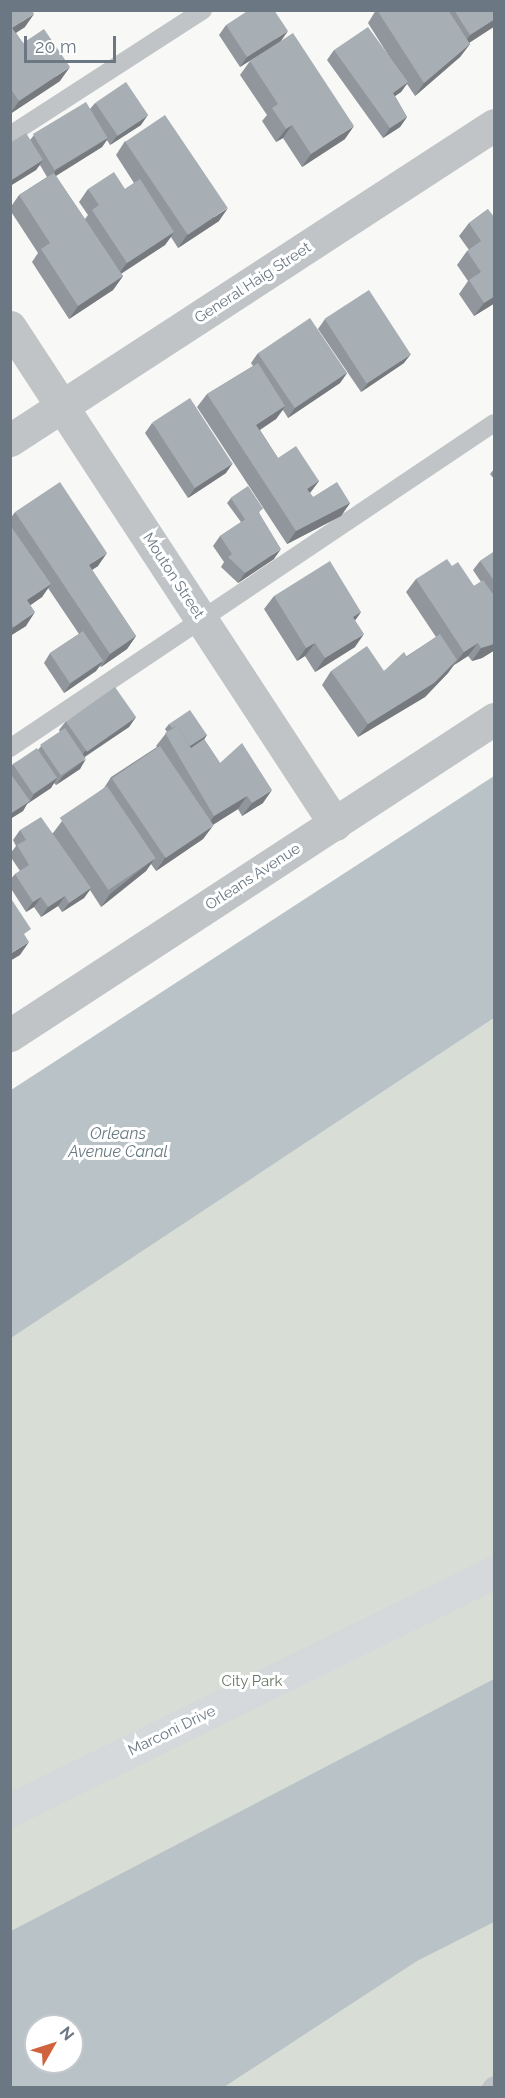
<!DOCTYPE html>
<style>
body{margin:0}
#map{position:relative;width:505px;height:2098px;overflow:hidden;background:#f8f8f6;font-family:Raleway,sans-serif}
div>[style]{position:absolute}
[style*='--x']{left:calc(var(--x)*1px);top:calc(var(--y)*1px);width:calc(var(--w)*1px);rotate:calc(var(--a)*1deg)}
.green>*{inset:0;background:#d8ddd6}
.water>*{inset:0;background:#b9c3c7}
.lane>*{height:18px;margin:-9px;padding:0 9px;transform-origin:9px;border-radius:9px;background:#c0c4c7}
.street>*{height:33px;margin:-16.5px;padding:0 16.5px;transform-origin:16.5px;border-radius:16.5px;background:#c0c4c7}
.secondary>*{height:33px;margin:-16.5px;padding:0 16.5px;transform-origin:16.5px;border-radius:16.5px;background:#d5d9dc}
.wall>*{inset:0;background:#90969b}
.shaded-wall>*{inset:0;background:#767a7e}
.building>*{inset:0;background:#a8afb4;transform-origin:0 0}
span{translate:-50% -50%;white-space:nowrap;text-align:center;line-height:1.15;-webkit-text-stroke:6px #fff;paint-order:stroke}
.street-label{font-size:15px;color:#6b7884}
.park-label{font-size:15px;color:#677765}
.water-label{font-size:16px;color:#67787f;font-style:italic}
.frame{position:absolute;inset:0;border:12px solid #6b7884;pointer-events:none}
.north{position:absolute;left:24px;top:2014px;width:60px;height:60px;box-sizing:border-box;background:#fff;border:2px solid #c4c9ce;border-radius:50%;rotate:51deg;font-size:16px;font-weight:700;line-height:24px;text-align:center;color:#6b7884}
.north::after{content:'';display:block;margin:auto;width:21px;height:27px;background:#d0633e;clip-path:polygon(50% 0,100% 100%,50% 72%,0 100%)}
.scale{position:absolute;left:24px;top:36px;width:92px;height:27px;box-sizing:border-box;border:3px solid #6b7884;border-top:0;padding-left:8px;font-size:18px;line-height:21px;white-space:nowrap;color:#6b7884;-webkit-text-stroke:4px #fff;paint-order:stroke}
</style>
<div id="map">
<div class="green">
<i style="clip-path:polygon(evenodd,494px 1018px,494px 2087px,11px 2087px,10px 1338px,494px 1018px,36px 2026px,72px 2026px,72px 2062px,36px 2062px,36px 2026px)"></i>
</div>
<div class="water">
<i style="clip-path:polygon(494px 776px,494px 1018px,11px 1338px,11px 1090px)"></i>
<i style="clip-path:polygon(evenodd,494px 1679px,494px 1922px,417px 1961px,224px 2087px,11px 2087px,11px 1931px,494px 1679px,36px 2026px,72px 2026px,72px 2062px,36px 2062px,36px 2026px)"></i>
</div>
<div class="lane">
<i style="--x:10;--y:135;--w:230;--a:-32.9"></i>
<i style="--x:10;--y:748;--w:583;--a:-33.88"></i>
<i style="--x:491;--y:2088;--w:4;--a:-45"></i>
</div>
<div class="street">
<i style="--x:10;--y:327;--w:594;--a:56.82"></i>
<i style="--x:10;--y:440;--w:577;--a:-33.06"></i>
<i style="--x:10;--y:1035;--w:578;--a:-33.14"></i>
</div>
<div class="secondary">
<i style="--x:10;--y:1810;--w:539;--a:-26.18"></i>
</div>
<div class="wall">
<i style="clip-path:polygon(10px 10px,25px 27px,16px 33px,23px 43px,60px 81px,10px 114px)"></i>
<i style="clip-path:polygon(376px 10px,495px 10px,495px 26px,469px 43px,470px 44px,460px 57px,415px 96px,407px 84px,401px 92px,395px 96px,407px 117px,400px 127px,383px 138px,327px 60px,334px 50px,390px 58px,368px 23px)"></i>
<i style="clip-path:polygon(226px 25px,281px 41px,345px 139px,302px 167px,283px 138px,276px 142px,262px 121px,267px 115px,240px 75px,250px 61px,271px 47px,240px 67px,219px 35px)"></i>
<i style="clip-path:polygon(95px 103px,141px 125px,110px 145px,107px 140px,102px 147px,56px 176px,85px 219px,88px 215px,79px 202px,88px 189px,125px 189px,134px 183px,116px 155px,125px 141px,219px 221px,178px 248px,171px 237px,165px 245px,121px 274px,123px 276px,113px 290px,69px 319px,32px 262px,38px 253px,10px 210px,10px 208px,19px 195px,47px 177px,40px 165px,36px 170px,10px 186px,10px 143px,30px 140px,34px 135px,90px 109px)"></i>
<i style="clip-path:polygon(488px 209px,495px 303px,474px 316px,459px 294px,468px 281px,457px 265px,467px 251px,469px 250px,459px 236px,469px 223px)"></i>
<i style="clip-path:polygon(325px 319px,404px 363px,361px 392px,318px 329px)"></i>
<i style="clip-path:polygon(258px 353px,347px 373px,340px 383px,288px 418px,283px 410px,276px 419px,260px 430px,278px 458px,319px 481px,310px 493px,313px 497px,350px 503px,341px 516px,287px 544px,197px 407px,207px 394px,253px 366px,251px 363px)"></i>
<i style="clip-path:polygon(152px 423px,226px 473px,188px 498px,145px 433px)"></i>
<i style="clip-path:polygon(495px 468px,495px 480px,490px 474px)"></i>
<i style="clip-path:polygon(231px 498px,263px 508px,259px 512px,274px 559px,238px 583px,221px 567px,224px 562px,213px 546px,220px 536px,241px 522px,227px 503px)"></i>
<i style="clip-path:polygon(15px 512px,98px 566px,92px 570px,136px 636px,127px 649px,101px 667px,100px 666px,96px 671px,64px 693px,44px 663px,50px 653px,79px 634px,48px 588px,42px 597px,30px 605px,26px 626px,10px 636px,10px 519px)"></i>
<i style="clip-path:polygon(495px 551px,495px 650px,482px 658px,472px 661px,468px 656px,454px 665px,448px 673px,425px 697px,358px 737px,322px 685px,331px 671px,384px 671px,436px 637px,406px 592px,416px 579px,452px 566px,474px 586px,481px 582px,473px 570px,480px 561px)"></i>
<i style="clip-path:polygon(274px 596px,361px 612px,355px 620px,355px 647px,315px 672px,305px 656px,297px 661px,264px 609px)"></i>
<i style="clip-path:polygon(136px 717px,129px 727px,85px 757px,80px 769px,56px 785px,54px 783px,51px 788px,27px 804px,23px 811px,10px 819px,10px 768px,13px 764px,38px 750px,41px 746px,60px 732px,59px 730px,66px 721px)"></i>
<i style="clip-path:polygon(169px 724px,207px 735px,204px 739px,220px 763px,263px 803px,242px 816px,238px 809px,212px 825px,203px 839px,156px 871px,151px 864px,146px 871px,101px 907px,90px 890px,84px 898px,62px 912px,58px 906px,41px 917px,34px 907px,26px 912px,10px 887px,10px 880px,15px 874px,20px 871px,10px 856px,10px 854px,16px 846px,13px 840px,20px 830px,53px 833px,62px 821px,104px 788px,111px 777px,157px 747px,156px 746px,167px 732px,165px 729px)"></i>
</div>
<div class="shaded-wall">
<i style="clip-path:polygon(34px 14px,25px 27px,10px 36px,12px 28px)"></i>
<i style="clip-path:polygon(495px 19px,495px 26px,461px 48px,470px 35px)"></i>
<i style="clip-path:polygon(288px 31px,281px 41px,240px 67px,247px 57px)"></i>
<i style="clip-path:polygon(470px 44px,460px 57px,415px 96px,424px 83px)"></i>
<i style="clip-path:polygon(70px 67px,60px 81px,10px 114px,19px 101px)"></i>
<i style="clip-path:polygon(408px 82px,401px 92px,386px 102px,393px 93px)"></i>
<i style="clip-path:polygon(148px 115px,141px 125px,110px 145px,117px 136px)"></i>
<i style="clip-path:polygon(407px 117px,400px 127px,383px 138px,390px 128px)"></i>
<i style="clip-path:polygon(292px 125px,283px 138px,276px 142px,286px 129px)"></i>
<i style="clip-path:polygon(354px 126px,345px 139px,302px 167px,311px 154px)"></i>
<i style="clip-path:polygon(108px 138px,102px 147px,49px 180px,56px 170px)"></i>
<i style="clip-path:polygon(43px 160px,36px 170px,10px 186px,10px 181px)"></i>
<i style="clip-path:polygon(228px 208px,219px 221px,178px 248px,187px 235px)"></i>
<i style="clip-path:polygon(174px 232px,165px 245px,117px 276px,127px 263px)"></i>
<i style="clip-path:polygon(123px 276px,113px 290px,69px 319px,78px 306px)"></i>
<i style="clip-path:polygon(495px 296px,495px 303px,474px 316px,484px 303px)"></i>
<i style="clip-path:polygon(411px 354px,404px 363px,361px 392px,368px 383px)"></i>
<i style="clip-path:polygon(347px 373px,340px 383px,288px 418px,295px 408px)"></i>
<i style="clip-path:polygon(285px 406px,276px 419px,247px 438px,256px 425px)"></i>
<i style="clip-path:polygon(233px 463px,226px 473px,188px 498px,195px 488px)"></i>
<i style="clip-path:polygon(319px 481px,309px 494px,307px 489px)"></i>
<i style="clip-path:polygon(350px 503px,341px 516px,287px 544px,296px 531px)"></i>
<i style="clip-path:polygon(281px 549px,274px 559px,238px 583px,245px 573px)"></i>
<i style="clip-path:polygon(107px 553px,98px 566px,79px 578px,89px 565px)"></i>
<i style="clip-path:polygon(51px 584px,42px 597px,18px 614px,27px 600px)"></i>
<i style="clip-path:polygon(35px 612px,26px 626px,10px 636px,10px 632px,14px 627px)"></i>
<i style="clip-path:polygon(361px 612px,352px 625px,353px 617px)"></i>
<i style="clip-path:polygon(364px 634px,355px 647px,315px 672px,325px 658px)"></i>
<i style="clip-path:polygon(136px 636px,127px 649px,101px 667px,110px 654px)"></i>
<i style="clip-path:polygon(315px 643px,305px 656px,297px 661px,306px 648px)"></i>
<i style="clip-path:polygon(478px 643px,468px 656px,454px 665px,464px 652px)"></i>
<i style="clip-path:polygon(495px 643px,495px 650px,482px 658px,472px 661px,481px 648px)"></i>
<i style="clip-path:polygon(457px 660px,448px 673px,425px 697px,358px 737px,368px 724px)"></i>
<i style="clip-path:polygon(103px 661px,96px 671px,64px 693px,71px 683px)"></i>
<i style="clip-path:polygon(136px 717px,129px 727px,79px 760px,86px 750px)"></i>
<i style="clip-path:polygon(207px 735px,203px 741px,181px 755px,185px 749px)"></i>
<i style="clip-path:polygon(86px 759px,80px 769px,56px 785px,63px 776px)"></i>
<i style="clip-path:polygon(57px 778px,51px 788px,27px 804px,23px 811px,10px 819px,10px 814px,30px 801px,34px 794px)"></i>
<i style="clip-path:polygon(272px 790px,263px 803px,242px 816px,252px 803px)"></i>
<i style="clip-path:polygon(247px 796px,238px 809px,205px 830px,214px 816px)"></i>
<i style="clip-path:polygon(213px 826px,203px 839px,156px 871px,165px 858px)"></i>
<i style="clip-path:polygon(155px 858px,146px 871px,101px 907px,110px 894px)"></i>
<i style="clip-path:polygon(91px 888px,84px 898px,62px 912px,69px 903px)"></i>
<i style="clip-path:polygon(65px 896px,58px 906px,41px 917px,48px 907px)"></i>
<i style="clip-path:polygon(41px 897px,34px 907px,26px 912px,33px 902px)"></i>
<i style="clip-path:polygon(29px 942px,20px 955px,10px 961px,10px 954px)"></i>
</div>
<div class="building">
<i style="clip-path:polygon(10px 10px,32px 10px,34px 14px,12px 28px,23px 43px,44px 29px,70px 67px,19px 101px,10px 88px)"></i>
<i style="clip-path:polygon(249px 10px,274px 10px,288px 31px,247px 57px,226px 25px)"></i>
<i style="clip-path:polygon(377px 10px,448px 10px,470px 44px,424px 83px)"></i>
<i style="clip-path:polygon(454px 10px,495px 10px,495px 19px,470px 35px)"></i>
<i style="clip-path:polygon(368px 27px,408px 82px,393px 93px,407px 117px,390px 128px,334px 50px)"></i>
<i style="clip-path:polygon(293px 33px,354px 126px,311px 154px,292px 125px,286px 129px,272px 108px,278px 104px,250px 61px)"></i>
<i style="left:126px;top:82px;width:40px;height:37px;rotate:56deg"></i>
<i style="left:86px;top:102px;width:42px;height:62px;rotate:59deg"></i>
<i style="left:165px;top:115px;width:112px;height:48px;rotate:56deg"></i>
<i style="clip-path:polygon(26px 133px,43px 160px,10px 181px,10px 143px)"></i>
<i style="clip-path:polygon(114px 172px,125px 189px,140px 179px,174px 232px,127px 263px,92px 210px,99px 205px,88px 189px)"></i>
<i style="clip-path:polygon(54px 173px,123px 276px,78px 306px,41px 249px,50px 243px,19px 195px)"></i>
<i style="clip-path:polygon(488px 209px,495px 218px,495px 296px,484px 303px,469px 280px,481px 272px,467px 251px,481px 241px,469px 223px)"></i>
<i style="left:369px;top:290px;width:77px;height:53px;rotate:57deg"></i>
<i style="left:310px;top:318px;width:66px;height:63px;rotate:56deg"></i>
<i style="clip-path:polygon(258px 363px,285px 406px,256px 425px,278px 458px,296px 446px,319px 481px,307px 489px,313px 497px,337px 482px,350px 503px,296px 531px,207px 394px)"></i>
<i style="left:190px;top:398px;width:78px;height:45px;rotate:57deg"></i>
<i style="clip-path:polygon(60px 482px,107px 553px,89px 565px,136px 636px,110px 654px,15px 512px)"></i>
<i style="left:248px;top:486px;width:27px;height:21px;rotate:56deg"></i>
<i style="clip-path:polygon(258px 511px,281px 549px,245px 573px,228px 557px,232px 554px,220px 536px)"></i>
<i style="clip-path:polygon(10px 525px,51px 584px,27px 600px,35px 612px,14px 627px,10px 623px)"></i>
<i style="clip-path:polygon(495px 551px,495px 582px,480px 561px)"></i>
<i style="clip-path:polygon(447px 559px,452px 566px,458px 562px,474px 586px,483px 580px,495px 597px,495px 643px,491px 645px,481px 648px,478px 643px,464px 652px,416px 579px)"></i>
<i style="clip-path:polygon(330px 561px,361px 612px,353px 617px,364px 634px,325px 658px,315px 643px,306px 648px,274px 596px)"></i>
<i style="left:83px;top:631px;width:36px;height:40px;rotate:56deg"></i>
<i style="clip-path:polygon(440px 634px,457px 660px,434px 683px,368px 724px,331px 671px,367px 646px,384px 671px,404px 652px,407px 657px)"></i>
<i style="left:115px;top:687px;width:37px;height:60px;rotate:55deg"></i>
<i style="clip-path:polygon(190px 710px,207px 735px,190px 746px,177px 726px,172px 728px,169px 724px)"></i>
<i style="clip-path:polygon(177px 726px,191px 748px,204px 739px,220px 763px,242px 743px,272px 790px,252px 803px,247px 796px,214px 816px,165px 733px)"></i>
<i style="left:65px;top:728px;width:37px;height:30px;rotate:56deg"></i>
<i style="left:160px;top:746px;width:96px;height:58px;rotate:56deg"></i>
<i style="left:37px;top:748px;width:36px;height:29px;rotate:56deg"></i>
<i style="clip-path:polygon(10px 773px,30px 801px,10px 814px)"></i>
<i style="left:107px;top:786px;width:87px;height:57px;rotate:56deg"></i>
<i style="clip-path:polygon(41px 817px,91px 888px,69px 903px,65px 896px,48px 907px,41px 897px,33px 902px,15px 874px,29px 865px,17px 845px,26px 840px,20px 830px)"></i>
<i style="clip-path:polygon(10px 897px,31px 929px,24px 934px,29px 942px,10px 954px)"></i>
</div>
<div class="street-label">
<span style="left:253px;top:283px;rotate:-33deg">General Haig Street</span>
<span style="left:173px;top:576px;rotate:57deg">Mouton Street</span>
<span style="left:253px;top:877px;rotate:-33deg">Orleans Avenue</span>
<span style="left:172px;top:1731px;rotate:-26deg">Marconi Drive</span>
</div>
<div class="park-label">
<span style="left:252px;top:1682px">City Park</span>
</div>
<div class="water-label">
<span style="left:118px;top:1143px">Orleans<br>Avenue Canal</span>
</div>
<div class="frame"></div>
<div class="north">N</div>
<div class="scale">20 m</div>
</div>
